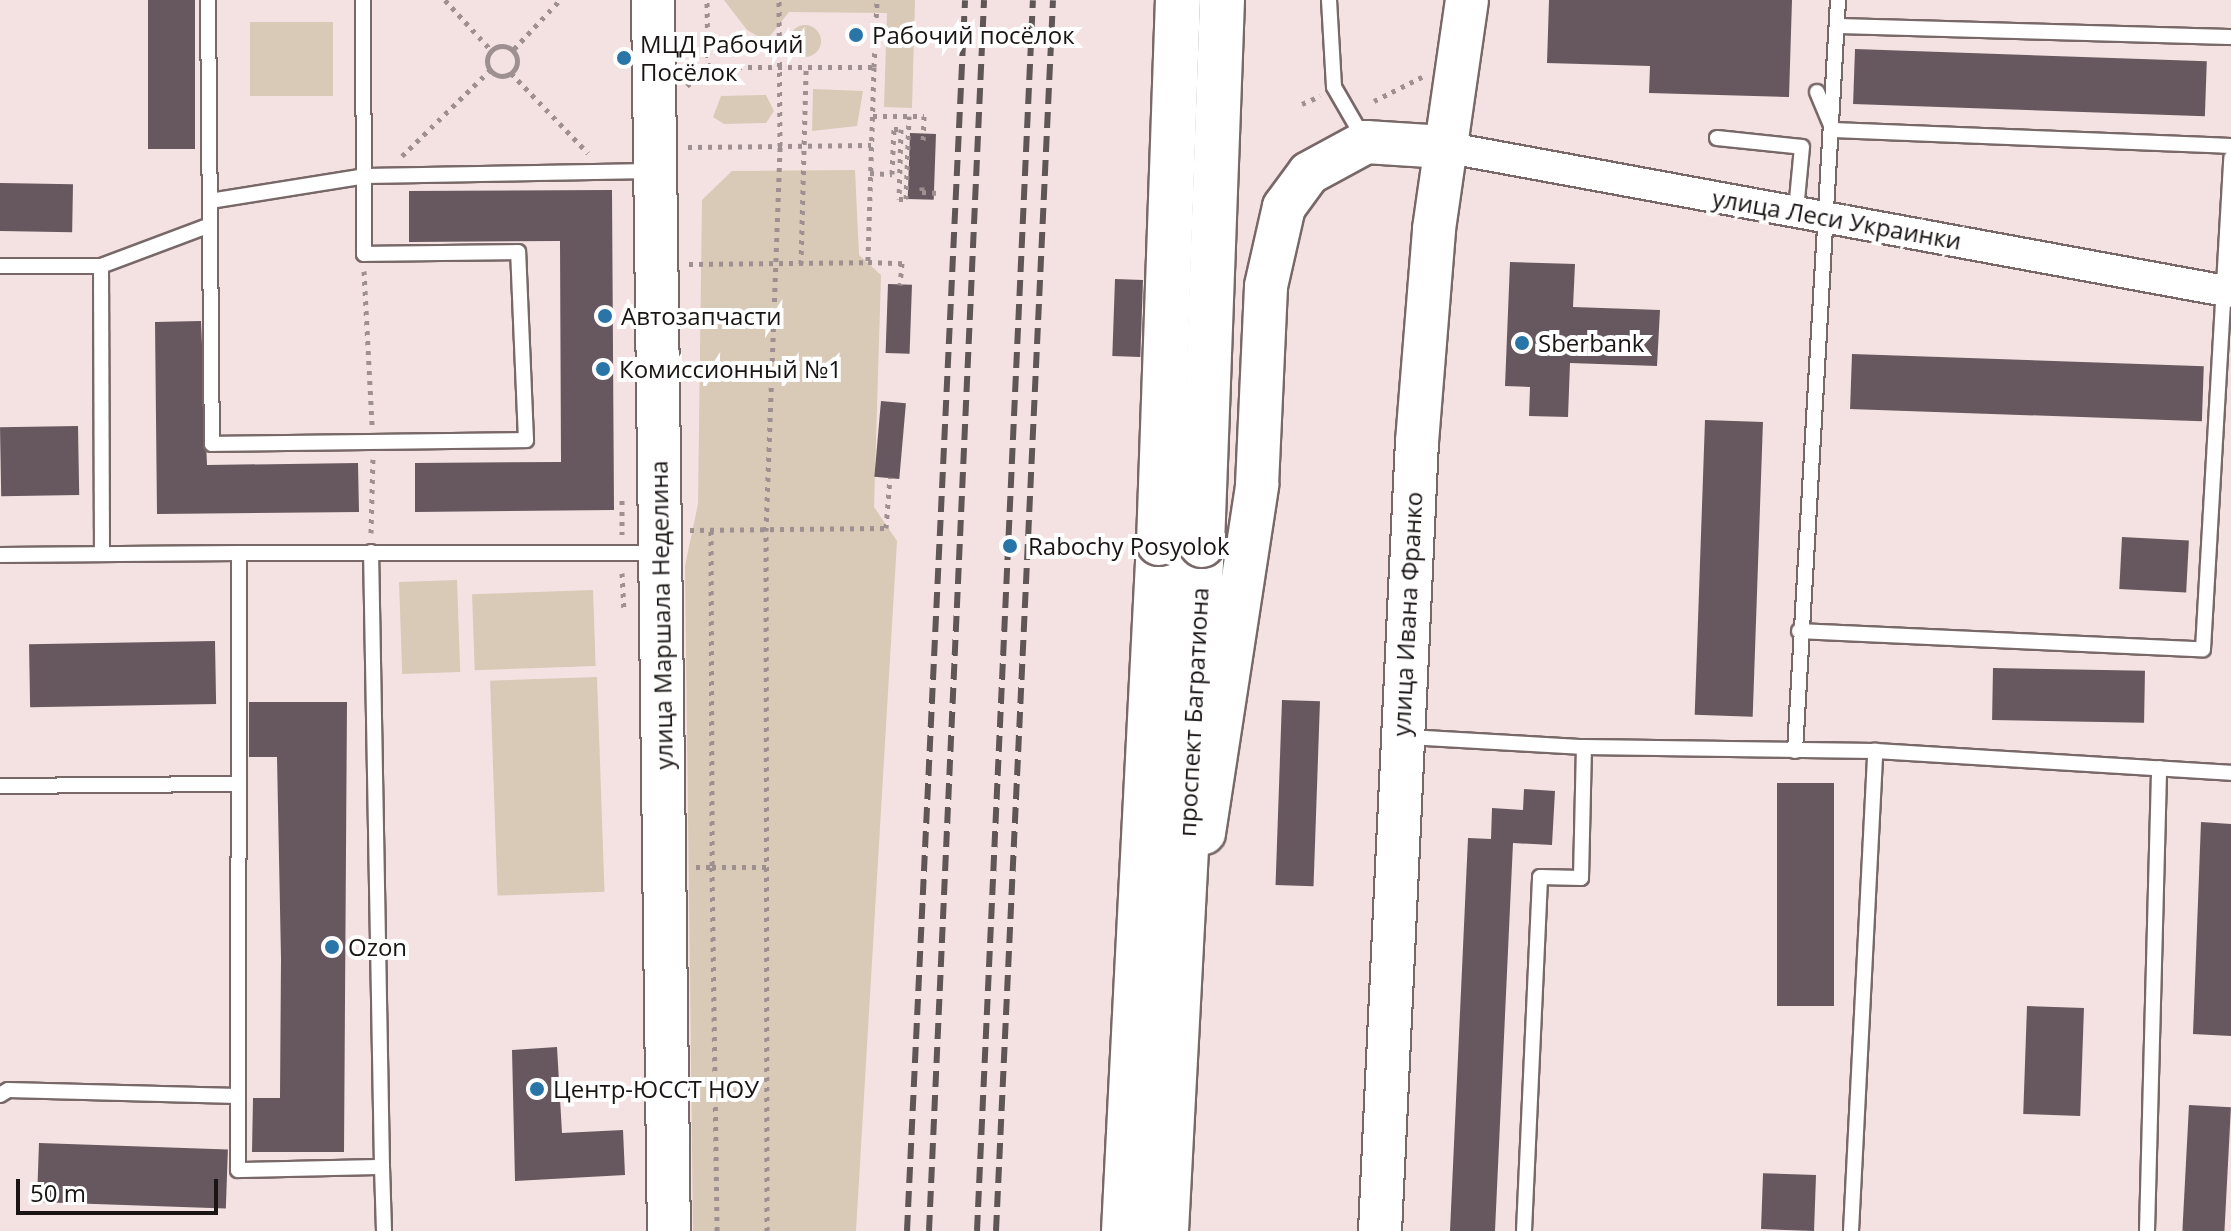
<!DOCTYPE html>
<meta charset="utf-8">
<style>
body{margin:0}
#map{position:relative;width:2231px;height:1231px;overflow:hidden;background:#f4e2e2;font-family:"Open Sans",sans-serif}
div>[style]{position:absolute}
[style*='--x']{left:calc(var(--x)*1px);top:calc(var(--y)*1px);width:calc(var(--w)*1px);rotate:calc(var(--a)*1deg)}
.green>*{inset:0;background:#d9c9b7;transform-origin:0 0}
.round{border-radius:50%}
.building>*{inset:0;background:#66585e;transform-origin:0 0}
.path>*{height:5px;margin-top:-2.5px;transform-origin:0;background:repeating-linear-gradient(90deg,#9e9090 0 4px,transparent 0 10px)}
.path>.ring{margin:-2.5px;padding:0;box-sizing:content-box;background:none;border:5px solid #9e9090;border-radius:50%}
.roads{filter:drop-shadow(2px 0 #786868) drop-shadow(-2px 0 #786868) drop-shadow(0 2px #786868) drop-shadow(0 -2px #786868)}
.lane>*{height:14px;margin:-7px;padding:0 7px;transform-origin:7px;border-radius:7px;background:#fff}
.street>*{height:30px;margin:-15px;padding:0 15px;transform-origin:15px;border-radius:15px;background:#fff}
.secondary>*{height:42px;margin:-21px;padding:0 21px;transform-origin:21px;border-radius:21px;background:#fff}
.primary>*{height:44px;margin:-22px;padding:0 22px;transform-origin:22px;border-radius:22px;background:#fff}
.rail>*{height:6px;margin-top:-3px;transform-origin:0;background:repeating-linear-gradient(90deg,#605656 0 16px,transparent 0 24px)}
.bridges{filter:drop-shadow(2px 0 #786868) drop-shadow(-2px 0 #786868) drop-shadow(0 2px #786868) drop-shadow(0 -2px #786868)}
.primary-bridge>*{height:44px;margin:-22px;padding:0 22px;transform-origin:22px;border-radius:22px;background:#fff}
.dots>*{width:22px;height:22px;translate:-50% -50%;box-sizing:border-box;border:4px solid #fff;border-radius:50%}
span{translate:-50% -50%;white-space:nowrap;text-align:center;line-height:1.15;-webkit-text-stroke:8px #fff;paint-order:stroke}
.poi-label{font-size:24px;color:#1a1414}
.left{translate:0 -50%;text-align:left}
.street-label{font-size:24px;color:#1a1414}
.scale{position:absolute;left:16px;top:1179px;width:202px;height:36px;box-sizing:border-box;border:4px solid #1a1414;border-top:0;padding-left:10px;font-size:24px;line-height:28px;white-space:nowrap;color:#1a1414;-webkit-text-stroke:6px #fff;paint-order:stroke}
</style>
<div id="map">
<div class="green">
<i style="clip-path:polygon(724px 0,915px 0,912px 108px,884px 107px,887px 13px,789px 12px,766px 41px,747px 30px)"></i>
<i style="left:333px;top:22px;width:74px;height:83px;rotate:90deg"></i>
<i class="round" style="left:789px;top:25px;width:32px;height:32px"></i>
<i style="clip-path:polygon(813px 89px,863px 91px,857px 126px,812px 131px)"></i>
<i style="clip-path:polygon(766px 95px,774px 111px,766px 123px,724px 124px,713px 117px,721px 96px)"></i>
<i style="clip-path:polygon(855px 170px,859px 255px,881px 275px,874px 507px,897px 541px,856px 1231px,693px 1231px,685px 566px,698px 504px,702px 200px,732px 171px)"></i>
<i style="left:457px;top:580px;width:92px;height:58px;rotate:88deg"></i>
<i style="left:593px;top:590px;width:76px;height:121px;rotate:88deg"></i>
<i style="left:597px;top:677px;width:215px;height:107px;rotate:88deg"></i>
</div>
<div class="building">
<i style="left:148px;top:0;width:47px;height:149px"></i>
<i style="clip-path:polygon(1549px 0,1792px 0,1789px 97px,1649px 93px,1650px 66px,1547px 63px)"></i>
<i style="left:1855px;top:49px;width:352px;height:55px;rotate:2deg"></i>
<i style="left:910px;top:133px;width:26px;height:66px;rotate:2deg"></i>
<i style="left:0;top:183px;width:73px;height:48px;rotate:1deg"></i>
<i style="clip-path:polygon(612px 190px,614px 510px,415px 512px,415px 463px,561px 462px,560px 241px,409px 242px,409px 191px)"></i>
<i style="clip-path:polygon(1510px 262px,1575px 264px,1573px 307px,1660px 310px,1657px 366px,1570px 363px,1568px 417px,1529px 416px,1530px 387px,1505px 386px)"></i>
<i style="left:1115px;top:279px;width:28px;height:77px;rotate:2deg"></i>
<i style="left:888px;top:284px;width:24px;height:69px;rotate:2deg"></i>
<i style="clip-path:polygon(201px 321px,207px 465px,358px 463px,359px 512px,157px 514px,155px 322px)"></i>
<i style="left:1852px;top:354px;width:352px;height:55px;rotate:2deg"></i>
<i style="left:881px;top:401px;width:25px;height:76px;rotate:5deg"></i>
<i style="left:1705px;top:420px;width:58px;height:295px;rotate:2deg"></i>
<i style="left:78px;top:426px;width:69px;height:78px;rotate:89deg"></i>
<i style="left:2122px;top:537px;width:67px;height:52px;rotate:3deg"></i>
<i style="left:215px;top:641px;width:63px;height:186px;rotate:89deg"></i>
<i style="left:1993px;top:668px;width:152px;height:52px;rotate:1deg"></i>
<i style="left:1282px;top:700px;width:38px;height:185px;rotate:2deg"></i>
<i style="clip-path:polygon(249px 702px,347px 702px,344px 1152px,252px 1152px,253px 1098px,280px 1098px,281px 958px,277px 757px,249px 757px)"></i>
<i style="left:1777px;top:783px;width:57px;height:223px"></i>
<i style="clip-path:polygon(1524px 789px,1555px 791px,1552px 845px,1513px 843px,1495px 1231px,1450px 1231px,1468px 838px,1491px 839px,1492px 808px,1523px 810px)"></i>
<i style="clip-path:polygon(2201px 822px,2231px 824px,2231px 1036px,2193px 1034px)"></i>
<i style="left:2027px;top:1006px;width:57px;height:108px;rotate:2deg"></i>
<i style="clip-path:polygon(557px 1047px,562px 1133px,623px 1130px,625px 1175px,515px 1181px,512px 1050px)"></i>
<i style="left:2189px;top:1105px;width:42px;height:126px;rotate:3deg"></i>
<i style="left:39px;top:1143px;width:189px;height:59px;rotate:2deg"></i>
<i style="left:1816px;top:1175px;width:56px;height:53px;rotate:92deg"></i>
</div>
<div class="path">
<i style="--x:445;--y:0;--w:68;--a:47.4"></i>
<i class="ring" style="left:487px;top:46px;width:25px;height:25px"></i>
<i style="--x:514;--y:49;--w:67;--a:-46.8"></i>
<i style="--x:708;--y:67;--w:166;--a:0"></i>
<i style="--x:874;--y:67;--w:195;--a:91.8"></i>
<i style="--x:868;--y:262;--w:34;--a:2"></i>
<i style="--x:902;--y:263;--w:22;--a:95"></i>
<i style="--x:874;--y:67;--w:67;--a:-87.4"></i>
<i style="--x:511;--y:73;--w:111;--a:46.1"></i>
<i style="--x:687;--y:86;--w:28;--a:-42"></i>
<i style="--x:708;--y:67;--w:67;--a:-90.9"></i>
<i style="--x:1374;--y:101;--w:54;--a:-26.6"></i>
<i style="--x:1302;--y:104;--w:20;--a:-24"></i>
<i style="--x:873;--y:116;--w:51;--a:0"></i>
<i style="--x:924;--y:116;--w:28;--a:92"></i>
<i style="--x:688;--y:147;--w:183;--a:-0.6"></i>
<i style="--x:402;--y:156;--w:123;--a:-44.3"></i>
<i style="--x:870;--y:173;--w:22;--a:3"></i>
<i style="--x:892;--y:174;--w:45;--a:-87.5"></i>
<i style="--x:894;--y:129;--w:7;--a:0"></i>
<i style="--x:901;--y:129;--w:70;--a:91.6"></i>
<i style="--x:899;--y:199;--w:7;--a:0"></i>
<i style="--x:906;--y:199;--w:83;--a:-87.9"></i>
<i style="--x:922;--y:187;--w:5;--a:90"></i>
<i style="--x:922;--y:192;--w:18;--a:3"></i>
<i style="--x:689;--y:264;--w:179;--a:-0.6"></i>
<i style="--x:801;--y:264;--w:197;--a:-88.5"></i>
<i style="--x:364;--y:271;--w:154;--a:87"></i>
<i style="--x:690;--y:530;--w:196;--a:-0.6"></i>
<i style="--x:886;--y:528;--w:51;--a:-85.5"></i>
<i style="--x:711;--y:531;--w:336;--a:89.8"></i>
<i style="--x:712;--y:867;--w:54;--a:0"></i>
<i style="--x:371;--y:533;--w:74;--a:-88.5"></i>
<i style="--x:622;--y:535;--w:38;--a:-90"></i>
<i style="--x:622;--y:573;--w:38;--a:87"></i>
<i style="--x:696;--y:867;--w:16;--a:0"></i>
<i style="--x:712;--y:867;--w:364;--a:89.2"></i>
<i style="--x:767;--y:1231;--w:700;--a:-90.08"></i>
<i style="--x:766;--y:531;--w:385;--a:-87.9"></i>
<i style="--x:780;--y:146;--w:146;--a:-90.4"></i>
</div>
<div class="roads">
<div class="lane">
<i style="--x:208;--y:0;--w:444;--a:89.5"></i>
<i style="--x:212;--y:444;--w:314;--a:-0.7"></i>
<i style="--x:526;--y:440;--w:188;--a:-92.4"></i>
<i style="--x:518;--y:252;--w:154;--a:179.3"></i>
<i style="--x:364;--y:254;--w:254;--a:-90.2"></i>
<i style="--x:1329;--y:0;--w:87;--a:86.7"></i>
<i style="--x:1334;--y:87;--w:60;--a:60"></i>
<i style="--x:1837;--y:26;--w:394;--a:1.6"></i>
<i style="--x:1817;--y:92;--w:41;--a:67.2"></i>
<i style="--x:1833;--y:130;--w:398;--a:2.3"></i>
<i style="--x:1717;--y:138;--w:85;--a:6"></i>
<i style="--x:1802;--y:147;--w:64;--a:95.4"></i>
<i style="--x:210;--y:201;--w:158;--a:-9.1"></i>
<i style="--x:366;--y:176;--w:285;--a:-1"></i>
<i style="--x:0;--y:266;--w:101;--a:0"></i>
<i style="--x:101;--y:266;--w:116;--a:-20.6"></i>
<i style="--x:101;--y:266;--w:288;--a:89.8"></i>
<i style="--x:239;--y:553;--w:417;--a:0"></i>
<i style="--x:0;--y:555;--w:239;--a:-0.5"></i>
<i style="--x:239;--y:553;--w:617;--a:90.09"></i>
<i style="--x:238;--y:1170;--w:144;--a:-1.2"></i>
<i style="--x:382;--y:1167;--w:615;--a:-91.02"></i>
<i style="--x:1799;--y:631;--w:404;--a:2.6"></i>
<i style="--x:2203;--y:649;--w:492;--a:-86.7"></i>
<i style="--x:1408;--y:737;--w:176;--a:3.3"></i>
<i style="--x:1584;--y:747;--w:291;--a:0.8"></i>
<i style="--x:1875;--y:751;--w:357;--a:3.5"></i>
<i style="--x:1795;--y:751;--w:752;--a:-86.72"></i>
<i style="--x:0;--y:786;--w:234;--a:-0.5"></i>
<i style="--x:0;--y:1095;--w:9;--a:-32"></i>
<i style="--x:8;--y:1090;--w:230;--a:1.5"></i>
<i style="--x:382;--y:1167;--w:64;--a:88.2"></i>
<i style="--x:1524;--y:1231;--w:354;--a:-87.4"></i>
<i style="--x:1540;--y:877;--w:41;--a:1.4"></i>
<i style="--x:1581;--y:878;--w:131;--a:-88.7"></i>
<i style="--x:1851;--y:1231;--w:481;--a:-87.1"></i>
<i style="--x:2147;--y:1231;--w:463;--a:-88.5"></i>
</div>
<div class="street">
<i style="--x:1444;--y:147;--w:800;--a:10.44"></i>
</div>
<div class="secondary">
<i style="--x:653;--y:0;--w:1231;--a:89.26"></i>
<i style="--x:1204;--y:833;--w:352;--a:-81.3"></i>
<i style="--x:1257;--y:485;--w:199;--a:-87.4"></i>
<i style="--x:1266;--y:286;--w:81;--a:-77.2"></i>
<i style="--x:1284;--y:207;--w:42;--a:-53.7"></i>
<i style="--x:1309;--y:173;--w:65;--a:-28.5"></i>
<i style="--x:1366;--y:142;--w:78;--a:3.7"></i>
<i style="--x:1380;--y:1231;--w:790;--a:-87.32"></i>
<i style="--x:1417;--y:442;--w:214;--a:-85.4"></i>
<i style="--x:1434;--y:229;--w:231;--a:-81.8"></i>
</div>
<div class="primary">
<i style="--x:1124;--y:1231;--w:689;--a:-87.09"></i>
<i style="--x:1166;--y:1231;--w:687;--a:-87"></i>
</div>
</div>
<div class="rail">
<i style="--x:907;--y:1231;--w:1232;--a:-87.3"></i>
<i style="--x:929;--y:1231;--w:1232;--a:-87.44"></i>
<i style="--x:977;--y:1231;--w:1232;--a:-87.4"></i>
<i style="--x:996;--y:1231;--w:1232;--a:-87.35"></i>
</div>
<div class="bridges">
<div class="primary-bridge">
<i style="--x:1159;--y:543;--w:543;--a:-88"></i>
<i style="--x:1202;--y:545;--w:545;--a:-87.9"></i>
</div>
</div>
<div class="dots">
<i style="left:856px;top:35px;background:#2975a8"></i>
<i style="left:624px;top:58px;background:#2975a8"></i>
<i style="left:605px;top:316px;background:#2975a8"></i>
<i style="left:1522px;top:343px;background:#2975a8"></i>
<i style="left:603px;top:369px;background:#2975a8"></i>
<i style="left:1010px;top:546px;background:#2975a8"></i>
<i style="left:332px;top:947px;background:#2975a8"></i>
<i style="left:537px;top:1089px;background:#2975a8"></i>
</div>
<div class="poi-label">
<span class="left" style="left:872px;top:35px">Рабочий посёлок</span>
<span class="left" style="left:640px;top:58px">МЦД Рабочий<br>Посёлок</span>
<span class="left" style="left:621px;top:316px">Автозапчасти</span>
<span class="left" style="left:1538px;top:343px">Sberbank</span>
<span class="left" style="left:619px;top:369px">Комиссионный №1</span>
<span class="left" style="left:1028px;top:546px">Rabochy Posyolok</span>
<span class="left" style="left:348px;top:947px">Ozon</span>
<span class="left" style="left:553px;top:1089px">Центр-ЮССТ НОУ</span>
</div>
<div class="street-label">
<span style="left:1837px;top:219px;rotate:10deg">улица Леси Украинки</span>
<span style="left:1407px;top:614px;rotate:-87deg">улица Ивана Франко</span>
<span style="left:661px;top:615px;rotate:-91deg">улица Маршала Неделина</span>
<span style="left:1193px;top:712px;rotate:-87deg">проспект Багратиона</span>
</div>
<div class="scale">50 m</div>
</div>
